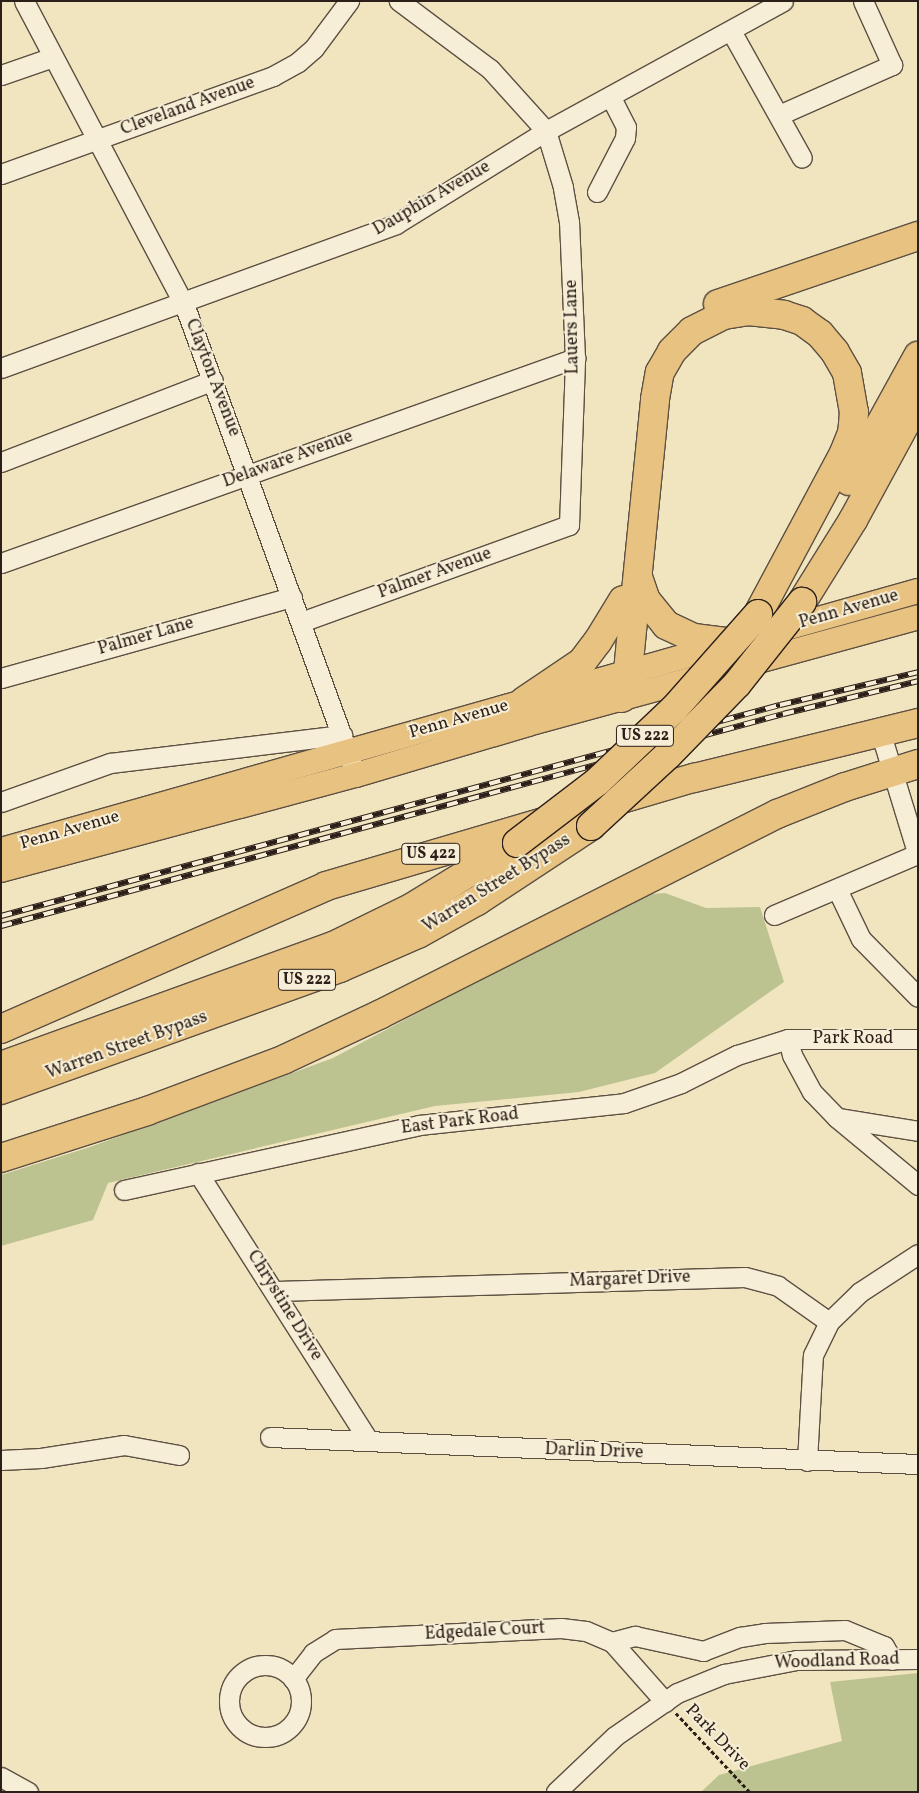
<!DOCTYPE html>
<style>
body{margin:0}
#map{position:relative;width:919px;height:1793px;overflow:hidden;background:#f1e5c0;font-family:Vollkorn,serif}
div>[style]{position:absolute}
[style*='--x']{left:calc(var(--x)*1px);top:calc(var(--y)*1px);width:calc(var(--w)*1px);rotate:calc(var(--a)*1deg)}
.green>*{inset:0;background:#bdc390}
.path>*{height:2.5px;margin-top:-1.25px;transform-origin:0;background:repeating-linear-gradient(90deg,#2c1f19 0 4px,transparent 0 6.5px)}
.roads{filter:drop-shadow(1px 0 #5d5043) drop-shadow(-1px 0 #5d5043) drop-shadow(0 1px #5d5043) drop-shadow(0 -1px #5d5043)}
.minor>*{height:19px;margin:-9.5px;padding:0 9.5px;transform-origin:9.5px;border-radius:9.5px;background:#f6eed6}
.minor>.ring{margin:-9.5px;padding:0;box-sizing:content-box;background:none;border:19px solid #f6eed6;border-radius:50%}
.major>*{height:24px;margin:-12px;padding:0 12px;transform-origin:12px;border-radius:12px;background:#e8c280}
.highway>*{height:28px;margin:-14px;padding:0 14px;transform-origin:14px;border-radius:14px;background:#e8c280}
.rail>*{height:5.5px;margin-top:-2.75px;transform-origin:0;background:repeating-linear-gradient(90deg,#f6eed6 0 11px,#2c1f19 0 22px);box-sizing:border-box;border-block:1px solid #2c1f19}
.bridges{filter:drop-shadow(1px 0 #2c1f19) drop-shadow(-1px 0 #2c1f19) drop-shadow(0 1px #2c1f19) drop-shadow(0 -1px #2c1f19)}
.highway-bridge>*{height:28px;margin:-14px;padding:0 14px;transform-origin:14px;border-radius:14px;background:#e8c280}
span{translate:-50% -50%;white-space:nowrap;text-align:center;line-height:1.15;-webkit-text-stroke:4px #f6eed6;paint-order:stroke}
.shield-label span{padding:1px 4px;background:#f6eed6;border:1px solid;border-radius:4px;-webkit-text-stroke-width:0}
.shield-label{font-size:16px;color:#2c1f19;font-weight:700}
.street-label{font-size:18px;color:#2c1f19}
.frame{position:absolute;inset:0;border:2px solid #2c1f19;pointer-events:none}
</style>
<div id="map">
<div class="green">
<i style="clip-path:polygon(665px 893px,706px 908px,760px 907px,784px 982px,655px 1073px,579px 1092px,435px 1106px,108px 1183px,93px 1220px,1px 1246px,1px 1175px,90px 1147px,333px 1058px,639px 895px)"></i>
<i style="clip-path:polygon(918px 1673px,918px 1792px,701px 1792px,719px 1775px,842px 1741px,830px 1682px)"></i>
</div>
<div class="path">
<i style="--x:676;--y:1713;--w:108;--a:46.9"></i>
</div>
<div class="roads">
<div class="minor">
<i style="--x:24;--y:1;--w:343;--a:62.2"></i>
<i style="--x:184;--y:304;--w:501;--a:69.94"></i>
<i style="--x:731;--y:31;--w:145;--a:60.8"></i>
<i style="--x:1;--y:75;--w:55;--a:-19.1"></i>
<i style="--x:779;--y:115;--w:124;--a:-23.9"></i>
<i style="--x:892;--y:65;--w:70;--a:-114.4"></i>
<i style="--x:1;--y:174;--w:289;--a:-19.8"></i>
<i style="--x:273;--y:76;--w:29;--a:-29"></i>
<i style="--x:298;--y:62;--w:21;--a:-41"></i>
<i style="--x:314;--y:48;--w:59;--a:-53.3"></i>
<i style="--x:597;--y:192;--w:61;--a:-62.6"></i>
<i style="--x:625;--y:138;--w:11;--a:-85"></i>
<i style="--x:626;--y:127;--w:34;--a:-117"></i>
<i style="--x:1;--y:368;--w:420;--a:-20"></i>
<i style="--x:396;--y:224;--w:176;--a:-31.8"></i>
<i style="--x:546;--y:131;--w:270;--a:-28.7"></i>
<i style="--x:1;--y:462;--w:227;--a:-21.1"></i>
<i style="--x:1;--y:563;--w:610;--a:-19.65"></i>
<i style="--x:301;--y:622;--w:285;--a:-19.9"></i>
<i style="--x:569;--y:525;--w:167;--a:-87.9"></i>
<i style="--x:575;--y:358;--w:136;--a:-92.5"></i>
<i style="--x:569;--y:222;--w:36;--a:-100"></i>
<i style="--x:563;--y:187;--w:59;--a:-106.9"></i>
<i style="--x:546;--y:131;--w:84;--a:-132.1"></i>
<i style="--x:490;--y:69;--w:114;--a:-143.2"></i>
<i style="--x:1;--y:678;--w:302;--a:-15.6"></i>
<i style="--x:880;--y:731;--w:130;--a:73"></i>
<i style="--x:1;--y:802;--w:116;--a:-19.7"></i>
<i style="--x:110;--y:763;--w:234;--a:-6.9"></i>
<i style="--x:837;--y:889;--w:55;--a:64.4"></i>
<i style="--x:861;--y:939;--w:81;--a:45.5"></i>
<i style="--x:774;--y:915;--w:155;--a:-23.1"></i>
<i style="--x:788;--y:1039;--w:16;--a:76"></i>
<i style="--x:792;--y:1055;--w:42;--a:61.6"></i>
<i style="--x:812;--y:1092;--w:36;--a:46"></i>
<i style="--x:837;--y:1118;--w:105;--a:39.6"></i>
<i style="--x:838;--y:1118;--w:81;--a:9.2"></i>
<i style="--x:198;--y:1173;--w:317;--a:57.5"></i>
<i style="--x:124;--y:1190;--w:302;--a:-12.4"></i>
<i style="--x:419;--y:1125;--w:206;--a:-6.1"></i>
<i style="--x:624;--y:1103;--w:60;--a:-19.3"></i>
<i style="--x:681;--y:1083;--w:63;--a:-26.6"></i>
<i style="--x:737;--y:1055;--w:53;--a:-17.4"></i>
<i style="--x:788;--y:1039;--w:130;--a:0"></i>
<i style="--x:276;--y:1291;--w:469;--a:-1.7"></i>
<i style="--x:745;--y:1277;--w:34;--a:15"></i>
<i style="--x:778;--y:1286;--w:62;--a:35.2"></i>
<i style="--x:270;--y:1437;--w:649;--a:2.39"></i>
<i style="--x:1;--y:1460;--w:40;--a:-2.9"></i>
<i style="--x:41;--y:1458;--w:84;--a:-8.9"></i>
<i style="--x:124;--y:1445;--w:56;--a:10.3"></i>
<i style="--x:807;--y:1461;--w:106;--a:-86.8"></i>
<i style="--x:813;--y:1355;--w:37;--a:-64"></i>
<i style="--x:829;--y:1322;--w:43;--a:-44.1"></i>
<i style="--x:860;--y:1292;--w:69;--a:-33.2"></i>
<i style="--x:612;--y:1642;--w:24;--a:-15"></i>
<i style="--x:635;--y:1636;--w:70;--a:12.4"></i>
<i style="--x:703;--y:1651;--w:40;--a:-21"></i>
<i style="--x:740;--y:1637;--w:25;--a:-9"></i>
<i style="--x:765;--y:1633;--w:80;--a:-2.1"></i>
<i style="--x:845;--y:1630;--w:42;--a:22.3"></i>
<i style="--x:884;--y:1646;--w:16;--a:60"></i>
<i class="ring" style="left:229px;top:1665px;width:53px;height:53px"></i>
<i style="--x:293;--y:1679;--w:33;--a:-52"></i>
<i style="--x:313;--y:1653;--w:26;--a:-32"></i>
<i style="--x:335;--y:1639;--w:226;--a:-2.8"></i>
<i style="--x:561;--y:1628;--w:25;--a:7"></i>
<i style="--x:586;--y:1631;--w:28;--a:23"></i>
<i style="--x:612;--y:1642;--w:80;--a:48.5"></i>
<i style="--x:1;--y:1777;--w:31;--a:29"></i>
<i style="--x:556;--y:1792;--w:81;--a:-43.5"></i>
<i style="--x:615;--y:1736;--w:75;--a:-34.7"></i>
<i style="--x:677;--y:1693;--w:51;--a:-22"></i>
<i style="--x:724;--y:1674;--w:74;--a:-10.9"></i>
<i style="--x:797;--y:1660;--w:121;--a:-0.5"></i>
</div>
<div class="major">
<i style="--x:772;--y:632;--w:152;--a:-15.7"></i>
<i style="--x:1;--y:850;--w:756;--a:-15.82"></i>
<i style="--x:1;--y:870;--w:367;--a:-15"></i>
<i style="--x:356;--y:775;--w:179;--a:-16.5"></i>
<i style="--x:528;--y:724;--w:404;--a:-15.3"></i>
</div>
<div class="highway">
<i style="--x:718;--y:304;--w:211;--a:-18.8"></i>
<i style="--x:849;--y:481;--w:143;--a:-61.1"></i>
<i style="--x:638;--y:577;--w:24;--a:71"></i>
<i style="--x:646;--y:600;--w:32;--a:51"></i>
<i style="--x:666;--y:625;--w:31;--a:25"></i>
<i style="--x:694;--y:638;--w:38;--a:7"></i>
<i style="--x:802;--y:602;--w:97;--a:-58.1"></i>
<i style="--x:853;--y:520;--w:136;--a:-61.4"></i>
<i style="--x:622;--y:698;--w:28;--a:-77"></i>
<i style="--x:628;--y:671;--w:273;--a:-84.3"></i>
<i style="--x:655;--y:399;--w:27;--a:-80"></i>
<i style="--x:660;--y:372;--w:24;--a:-60"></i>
<i style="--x:672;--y:351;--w:28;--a:-45"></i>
<i style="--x:692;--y:331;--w:36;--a:-27"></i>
<i style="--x:724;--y:315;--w:24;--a:-9"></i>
<i style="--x:748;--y:311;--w:36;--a:6"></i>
<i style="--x:784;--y:315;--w:19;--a:18"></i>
<i style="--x:802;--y:321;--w:22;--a:36"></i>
<i style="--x:820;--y:334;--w:23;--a:50"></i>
<i style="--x:835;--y:352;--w:24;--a:60"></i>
<i style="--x:847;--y:373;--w:40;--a:80"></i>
<i style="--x:854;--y:412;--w:21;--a:95"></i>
<i style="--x:852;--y:433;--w:22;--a:112"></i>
<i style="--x:844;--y:453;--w:183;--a:118.1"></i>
<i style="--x:524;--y:701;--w:70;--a:-33.9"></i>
<i style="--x:582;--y:662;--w:26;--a:-53"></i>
<i style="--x:598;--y:641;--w:48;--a:-58.6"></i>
<i style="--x:1;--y:1029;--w:355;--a:-23.7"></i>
<i style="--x:326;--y:886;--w:384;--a:-16.4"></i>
<i style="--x:694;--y:778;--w:231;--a:-13.8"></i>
<i style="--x:1;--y:1066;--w:353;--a:-19.9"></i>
<i style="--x:333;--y:946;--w:87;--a:-26"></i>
<i style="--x:411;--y:908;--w:124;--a:-31.5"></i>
<i style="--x:1;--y:1090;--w:360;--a:-19.8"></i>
<i style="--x:340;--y:968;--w:85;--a:-23.6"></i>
<i style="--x:418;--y:934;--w:68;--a:-29.2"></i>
<i style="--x:477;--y:901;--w:136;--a:-33.3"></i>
<i style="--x:1;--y:1158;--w:153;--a:-17.8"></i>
<i style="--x:147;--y:1111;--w:147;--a:-20.6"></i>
<i style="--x:285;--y:1059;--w:106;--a:-25.1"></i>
<i style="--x:381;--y:1014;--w:444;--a:-26.8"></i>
<i style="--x:777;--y:814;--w:73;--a:-21.7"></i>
<i style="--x:845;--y:787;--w:77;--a:-17.5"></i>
</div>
</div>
<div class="rail">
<i style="--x:1;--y:916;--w:807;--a:-15.16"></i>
<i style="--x:780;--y:705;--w:142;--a:-13.4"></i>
<i style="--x:1;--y:926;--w:810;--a:-15.17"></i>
<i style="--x:783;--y:714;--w:139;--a:-13.7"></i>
</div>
<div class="bridges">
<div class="highway-bridge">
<i style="--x:591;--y:826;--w:105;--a:-42.7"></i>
<i style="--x:668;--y:755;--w:99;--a:-45.8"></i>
<i style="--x:737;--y:684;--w:105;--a:-51.6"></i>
<i style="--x:517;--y:843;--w:102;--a:-37.4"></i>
<i style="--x:598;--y:781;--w:105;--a:-43.5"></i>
<i style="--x:674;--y:709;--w:127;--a:-48.5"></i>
</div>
</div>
<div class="shield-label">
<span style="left:645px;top:736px">US 222</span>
<span style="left:431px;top:854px">US 422</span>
<span style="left:307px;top:980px">US 222</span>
</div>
<div class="street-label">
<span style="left:188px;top:107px;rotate:-20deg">Cleveland Avenue</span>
<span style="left:432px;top:199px;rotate:-30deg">Dauphin Avenue</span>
<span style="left:573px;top:327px;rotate:-91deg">Lauers Lane</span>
<span style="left:212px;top:378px;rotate:69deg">Clayton Avenue</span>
<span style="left:288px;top:460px;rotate:-20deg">Delaware Avenue</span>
<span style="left:435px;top:574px;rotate:-20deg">Palmer Avenue</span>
<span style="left:849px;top:610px;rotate:-16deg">Penn Avenue</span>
<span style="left:146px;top:637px;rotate:-16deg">Palmer Lane</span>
<span style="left:459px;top:720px;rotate:-16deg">Penn Avenue</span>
<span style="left:70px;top:831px;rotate:-16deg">Penn Avenue</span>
<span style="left:497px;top:884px;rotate:-32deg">Warren Street Bypass</span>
<span style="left:853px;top:1039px">Park Road</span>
<span style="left:127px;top:1046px;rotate:-20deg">Warren Street Bypass</span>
<span style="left:460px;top:1122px;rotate:-7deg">East Park Road</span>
<span style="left:630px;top:1280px;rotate:-2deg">Margaret Drive</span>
<span style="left:284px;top:1306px;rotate:58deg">Chrystine Drive</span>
<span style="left:594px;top:1452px;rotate:2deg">Darlin Drive</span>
<span style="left:485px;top:1632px;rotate:-3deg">Edgedale Court</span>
<span style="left:837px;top:1662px;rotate:-2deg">Woodland Road</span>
<span style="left:717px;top:1738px;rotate:46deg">Park Drive</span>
</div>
<div class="frame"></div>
</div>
